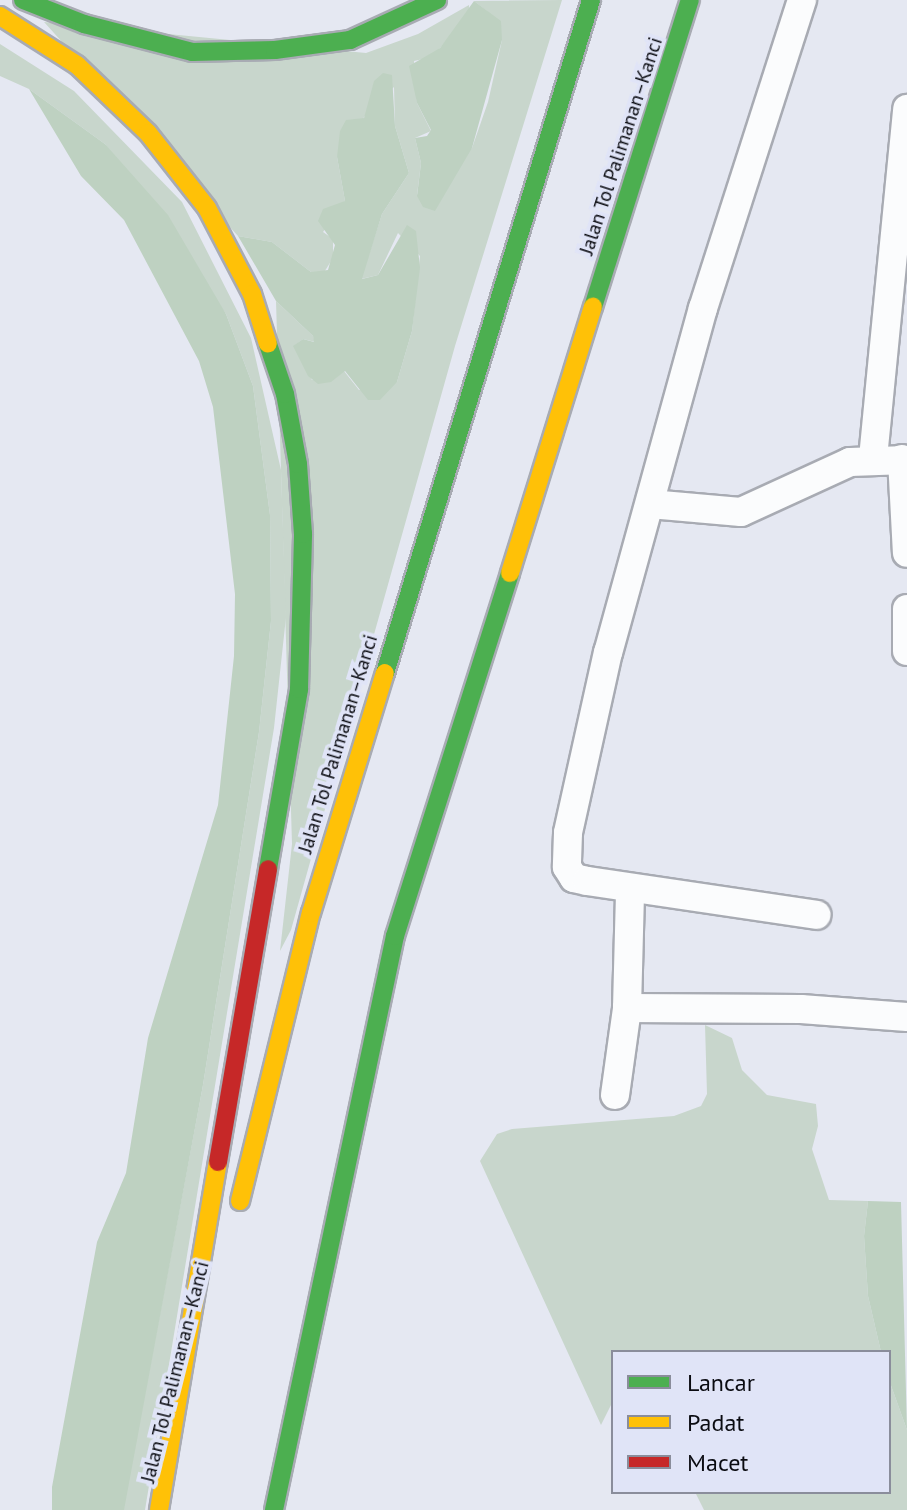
<!DOCTYPE html>
<meta charset="utf-8">
<style>
body{margin:0}
#map{position:relative;width:907px;height:1510px;overflow:hidden;background:#e5e8f2;font-family:"PT Sans",sans-serif}
div>[style]{position:absolute}
[style*='--x']{left:calc(var(--x)*1px);top:calc(var(--y)*1px);width:calc(var(--w)*1px);rotate:calc(var(--a)*1deg)}
.green>*{inset:0;background:#c8d6cc}
.forest>*{inset:0;background:#bed1c1}
.roads{filter:drop-shadow(2px 0 #a8abb3) drop-shadow(-2px 0 #a8abb3) drop-shadow(0 2px #a8abb3) drop-shadow(0 -2px #a8abb3)}
.street>*{height:28px;margin:-14px;padding:0 14px;transform-origin:14px;border-radius:14px;background:#fbfcfd}
.fast>*{height:18px;margin:-9px;padding:0 9px;transform-origin:9px;border-radius:9px;background:#4caf50}
.slow>*{height:18px;margin:-9px;padding:0 9px;transform-origin:9px;border-radius:9px;background:#ffc107}
.jam>*{height:18px;margin:-9px;padding:0 9px;transform-origin:9px;border-radius:9px;background:#c62828}
span{translate:-50% -50%;white-space:nowrap;text-align:center;line-height:1.15;-webkit-text-stroke:8px #e0e4f7;paint-order:stroke}
.street-label{font-size:20px;color:#0a0b11}
.legend{position:absolute;left:611px;top:1350px;width:280px;height:144px;box-sizing:border-box;background:#e0e4f7;border:2px solid #8a8d9b;margin:0;padding:10px 14px;list-style:none;font-size:24px;color:#0a0b11}
.legend li{display:flex;align-items:center;gap:16px;height:40px}
.legend b{width:40px;border:2px solid #8a8d9b}
</style>
<div id="map">
<div class="green">
<i style="clip-path:polygon(562px 0,455px 346px,291px 930px,280px 951px,292px 844px,276px 301px,313px 336px,315px 342px,303px 339px,294px 346px,312px 380px,344px 371px,359px 390px,397px 382px,412px 331px,420px 256px,398px 233px,378px 275px,361px 279px,382px 214px,409px 173px,395px 126px,394px 87px,367px 113px,337px 157px,345px 201px,323px 232px,333px 239px,333px 258px,323px 274px,311px 272px,272px 242px,238px 236px,44px 22px,366px 53px,418px 34px,469px 5px,469px 14px,440px 48px,432px 57px,414px 61px,417px 103px,431px 131px,415px 138px,421px 163px,417px 195px,472px 148px,488px 102px,502px 40px,487px 11px,474px 1px)"></i>
<i style="clip-path:polygon(0 44px,74px 91px,182px 202px,251px 338px,281px 470px,286px 617px,274px 728px,145px 1510px,123px 1510px,203px 1085px,259px 732px,271px 621px,270px 515px,253px 386px,226px 314px,105px 144px,29px 89px,0 76px)"></i>
<i style="clip-path:polygon(705px 1025px,732px 1038px,742px 1070px,767px 1095px,816px 1104px,818px 1126px,812px 1149px,829px 1200px,868px 1201px,864px 1236px,868px 1296px,881px 1352px,613px 1352px,613px 1401px,601px 1425px,480px 1161px,497px 1134px,512px 1129px,674px 1116px,701px 1106px,707px 1094px)"></i>
<i style="clip-path:polygon(889px 1380px,907px 1430px,907px 1510px,704px 1510px,695px 1492px,889px 1492px)"></i>
</div>
<div class="forest">
<i style="clip-path:polygon(474px 1px,501px 21px,502px 40px,472px 148px,435px 211px,423px 207px,417px 196px,421px 163px,415px 138px,427px 136px,431px 130px,417px 103px,409px 66px,440px 48px)"></i>
<i style="clip-path:polygon(383px 73px,392px 75px,395px 126px,409px 173px,382px 214px,362px 279px,378px 275px,407px 225px,416px 231px,420px 268px,412px 331px,397px 382px,380px 400px,368px 400px,345px 371px,331px 382px,318px 384px,308px 376px,293px 346px,303px 339px,314px 342px,313px 336px,276px 301px,238px 236px,272px 242px,311px 272px,328px 270px,335px 245px,318px 221px,323px 209px,345px 201px,337px 157px,340px 131px,346px 120px,364px 118px,374px 81px)"></i>
<i style="clip-path:polygon(29px 89px,105px 144px,168px 215px,226px 314px,253px 386px,270px 515px,271px 621px,259px 732px,203px 1085px,124px 1510px,52px 1510px,52px 1487px,97px 1242px,126px 1173px,148px 1038px,218px 805px,234px 656px,235px 594px,213px 407px,199px 361px,124px 220px,81px 176px)"></i>
<i style="clip-path:polygon(868px 1201px,901px 1202px,907px 1430px,889px 1380px,889px 1352px,881px 1352px,868px 1296px,864px 1236px)"></i>
</div>
<div class="roads">
<div class="street">
<i style="--x:802;--y:0;--w:324;--a:107.8"></i>
<i style="--x:703;--y:308;--w:357;--a:105.4"></i>
<i style="--x:608;--y:652;--w:185;--a:102.5"></i>
<i style="--x:568;--y:833;--w:34;--a:92"></i>
<i style="--x:567;--y:867;--w:13;--a:58"></i>
<i style="--x:574;--y:878;--w:13;--a:13"></i>
<i style="--x:587;--y:881;--w:232;--a:8.4"></i>
<i style="--x:873;--y:458;--w:351;--a:-84.4"></i>
<i style="--x:902;--y:459;--w:94;--a:87"></i>
<i style="--x:650;--y:504;--w:91;--a:5"></i>
<i style="--x:741;--y:512;--w:120;--a:-24.6"></i>
<i style="--x:850;--y:462;--w:57;--a:-2"></i>
<i style="--x:907;--y:609;--w:42;--a:90"></i>
<i style="--x:627;--y:1008;--w:118;--a:-88.5"></i>
<i style="--x:615;--y:1095;--w:88;--a:-82.1"></i>
<i style="--x:627;--y:1008;--w:174;--a:0.3"></i>
<i style="--x:801;--y:1009;--w:106;--a:4.3"></i>
</div>
<div class="fast">
<i style="--x:23;--y:0;--w:66;--a:21.5"></i>
<i style="--x:84;--y:24;--w:112;--a:14.5"></i>
<i style="--x:192;--y:52;--w:83;--a:-1.4"></i>
<i style="--x:275;--y:50;--w:76;--a:-7.6"></i>
<i style="--x:350;--y:40;--w:96;--a:-24.7"></i>
<i style="--x:593;--y:307;--w:322;--a:-72.5"></i>
<i style="--x:385;--y:673;--w:704;--a:-72.98"></i>
<i style="--x:268;--y:869;--w:183;--a:-80.2"></i>
<i style="--x:299;--y:689;--w:155;--a:-88.5"></i>
<i style="--x:303;--y:534;--w:70;--a:-94.1"></i>
<i style="--x:298;--y:464;--w:71;--a:-100.5"></i>
<i style="--x:285;--y:394;--w:53;--a:-108.8"></i>
<i style="--x:274;--y:1510;--w:587;--a:-78.1"></i>
<i style="--x:395;--y:936;--w:381;--a:-72.4"></i>
</div>
<div class="slow">
<i style="--x:0;--y:16;--w:91;--a:32.5"></i>
<i style="--x:77;--y:65;--w:98;--a:43.8"></i>
<i style="--x:148;--y:133;--w:95;--a:51.8"></i>
<i style="--x:207;--y:208;--w:97;--a:62.4"></i>
<i style="--x:252;--y:294;--w:52;--a:72.3"></i>
<i style="--x:510;--y:573;--w:279;--a:-72.7"></i>
<i style="--x:240;--y:1201;--w:297;--a:-76.2"></i>
<i style="--x:311;--y:913;--w:251;--a:-72.9"></i>
<i style="--x:159;--y:1510;--w:353;--a:-80.4"></i>
</div>
<div class="jam">
<i style="--x:218;--y:1162;--w:297;--a:-80.3"></i>
</div>
</div>
<div class="street-label">
<span style="left:621px;top:146px;rotate:-72deg">Jalan Tol Palimanan–Kanci</span>
<span style="left:338px;top:744px;rotate:-73deg">Jalan Tol Palimanan–Kanci</span>
<span style="left:175px;top:1372px;rotate:-76deg">Jalan Tol Palimanan–Kanci</span>
</div>
<ul class="legend">
<li><b style="height:10px;background:#4caf50"></b>Lancar</li>
<li><b style="height:10px;background:#ffc107"></b>Padat</li>
<li><b style="height:10px;background:#c62828"></b>Macet</li>
</ul>
</div>
